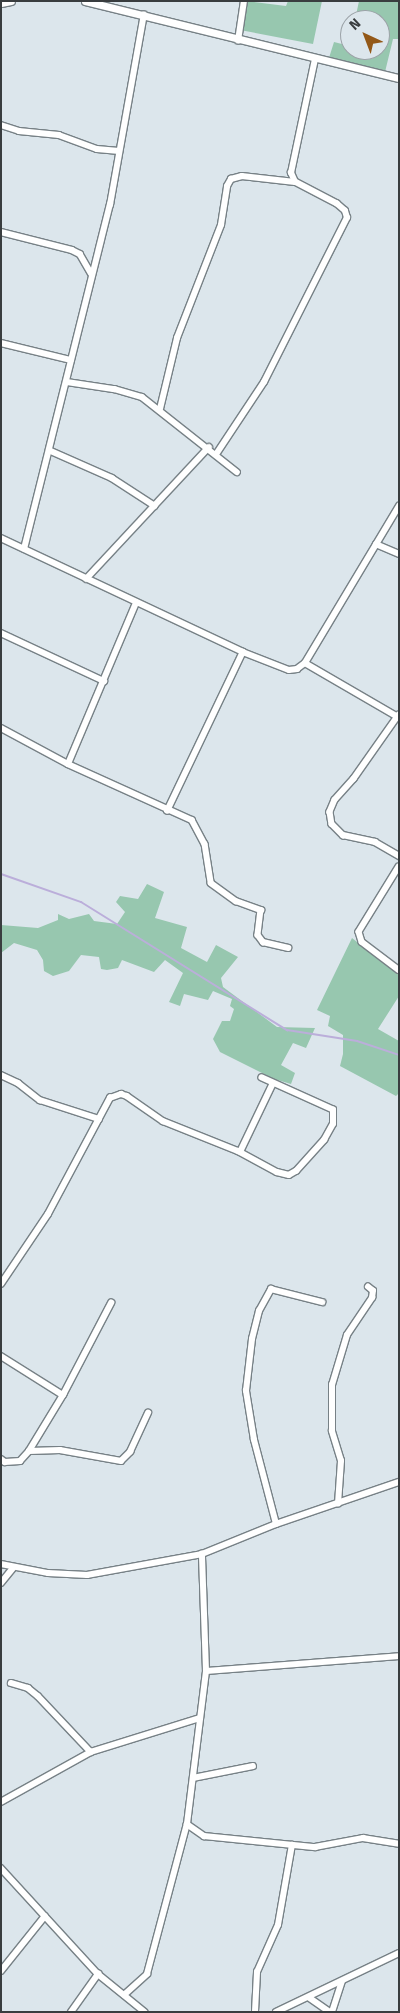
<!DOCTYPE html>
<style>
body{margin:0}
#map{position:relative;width:400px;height:2013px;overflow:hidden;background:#dce6ec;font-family:"Fira Sans",sans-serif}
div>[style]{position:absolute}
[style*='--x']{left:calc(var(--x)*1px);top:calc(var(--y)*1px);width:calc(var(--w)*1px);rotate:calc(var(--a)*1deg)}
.green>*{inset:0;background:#97c7af}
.stream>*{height:2px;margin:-1px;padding:0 1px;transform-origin:1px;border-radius:1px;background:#bbaeda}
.roads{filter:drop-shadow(1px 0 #778186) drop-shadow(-1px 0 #778186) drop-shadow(0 1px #778186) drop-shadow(0 -1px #778186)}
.minor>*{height:5.5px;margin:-2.75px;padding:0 2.75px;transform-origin:2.75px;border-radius:2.75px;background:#fff}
.tertiary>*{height:7px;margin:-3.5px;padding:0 3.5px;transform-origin:3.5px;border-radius:3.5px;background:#fff}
span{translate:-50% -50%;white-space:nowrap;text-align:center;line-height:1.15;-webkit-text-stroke:5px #dce6ec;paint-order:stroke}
.frame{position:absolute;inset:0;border:2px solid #393d3f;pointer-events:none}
.north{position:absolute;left:340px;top:10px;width:50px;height:50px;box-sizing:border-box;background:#dce6ec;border:1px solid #9ba2a7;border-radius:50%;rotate:317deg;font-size:14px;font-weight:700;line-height:20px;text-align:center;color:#393d3f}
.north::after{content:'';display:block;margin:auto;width:18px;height:22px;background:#935817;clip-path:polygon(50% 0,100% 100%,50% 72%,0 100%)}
</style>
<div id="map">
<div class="green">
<i style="clip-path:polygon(247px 1px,286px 6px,288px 1px,322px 1px,313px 44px,240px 30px)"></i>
<i style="clip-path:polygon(359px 1px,399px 1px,399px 39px,393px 39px,385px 72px,328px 61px,334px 42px,350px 46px,350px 50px,380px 50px,380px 20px,355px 20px)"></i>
<i style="clip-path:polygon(147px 884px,164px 892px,155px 918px,187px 927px,181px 948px,207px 962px,216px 945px,238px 957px,221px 978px,223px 987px,277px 1027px,315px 1028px,306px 1048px,293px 1043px,281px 1065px,295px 1073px,291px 1084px,274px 1079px,220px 1052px,213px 1039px,222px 1021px,230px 1021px,234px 1009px,230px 1006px,232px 999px,213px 991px,208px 1000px,184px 994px,180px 1006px,169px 1002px,183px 973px,165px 960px,154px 972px,122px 960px,118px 968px,107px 970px,101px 969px,99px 957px,81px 955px,69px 971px,53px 976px,44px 971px,43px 960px,37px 950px,14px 943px,1px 953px,1px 925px,38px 928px,58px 920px,58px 914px,69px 919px,89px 914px,94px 921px,117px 924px,125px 912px,116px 902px,120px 896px,138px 899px)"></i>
<i style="clip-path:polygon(352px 938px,399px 975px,399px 996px,378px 1029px,399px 1041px,399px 1093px,396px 1096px,340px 1066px,343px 1054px,343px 1035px,328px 1026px,330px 1016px,317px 1010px)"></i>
</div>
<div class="stream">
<i style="--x:1;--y:874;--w:85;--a:19.3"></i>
<i style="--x:81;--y:902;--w:243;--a:31.9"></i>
<i style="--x:287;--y:1030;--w:71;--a:8.9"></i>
<i style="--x:357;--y:1041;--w:44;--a:18.4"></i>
</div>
<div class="roads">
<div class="minor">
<i style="--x:238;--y:41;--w:40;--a:-81.5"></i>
<i style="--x:1;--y:125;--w:19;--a:18"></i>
<i style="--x:19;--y:131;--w:40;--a:5.7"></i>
<i style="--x:59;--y:135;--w:40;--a:20.2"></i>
<i style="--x:97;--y:149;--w:22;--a:5"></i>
<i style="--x:1;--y:232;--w:73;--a:14.2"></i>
<i style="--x:72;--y:250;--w:9;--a:27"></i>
<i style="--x:80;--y:254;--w:22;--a:60"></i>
<i style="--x:1;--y:343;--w:72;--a:13.7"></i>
<i style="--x:67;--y:382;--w:48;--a:8.5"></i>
<i style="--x:114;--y:389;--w:29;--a:16"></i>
<i style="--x:142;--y:397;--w:121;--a:38.3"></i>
<i style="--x:160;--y:409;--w:73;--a:-76.5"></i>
<i style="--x:177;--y:338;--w:121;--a:-68.7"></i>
<i style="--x:221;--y:225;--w:39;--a:-81"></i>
<i style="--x:227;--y:186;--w:8;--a:-60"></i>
<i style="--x:231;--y:179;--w:11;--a:-15"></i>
<i style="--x:242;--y:176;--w:53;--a:6.5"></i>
<i style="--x:51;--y:451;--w:67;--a:23.9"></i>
<i style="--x:112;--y:478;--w:51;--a:33.1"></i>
<i style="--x:217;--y:453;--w:85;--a:-56.5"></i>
<i style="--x:264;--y:382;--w:184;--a:-63.2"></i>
<i style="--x:347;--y:218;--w:7;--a:-106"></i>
<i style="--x:345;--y:211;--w:11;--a:-139"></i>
<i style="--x:337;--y:204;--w:47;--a:-152.4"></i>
<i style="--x:295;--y:182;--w:10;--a:-114"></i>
<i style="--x:291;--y:173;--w:116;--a:-78.1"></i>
<i style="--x:1;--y:538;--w:268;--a:25.2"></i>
<i style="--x:243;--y:652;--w:49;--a:21.4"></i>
<i style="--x:289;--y:670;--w:8;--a:-7"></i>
<i style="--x:297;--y:669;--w:10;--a:-37"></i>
<i style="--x:305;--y:663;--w:183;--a:-59.1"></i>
<i style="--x:376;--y:544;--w:25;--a:23"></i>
<i style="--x:24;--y:549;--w:355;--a:-76"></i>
<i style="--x:110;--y:205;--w:193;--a:-79.9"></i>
<i style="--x:86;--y:579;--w:180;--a:-47"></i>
<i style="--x:1;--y:633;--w:114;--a:25"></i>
<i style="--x:305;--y:663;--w:108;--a:30.1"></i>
<i style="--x:399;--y:715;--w:78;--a:125.1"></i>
<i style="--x:354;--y:779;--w:28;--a:132"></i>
<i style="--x:335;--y:800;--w:13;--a:113"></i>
<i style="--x:330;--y:812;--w:12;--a:81"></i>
<i style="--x:332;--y:824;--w:16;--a:45"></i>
<i style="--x:343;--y:835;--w:33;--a:12"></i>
<i style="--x:375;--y:842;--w:28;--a:30"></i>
<i style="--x:1;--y:728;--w:76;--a:28.2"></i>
<i style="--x:68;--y:764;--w:136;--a:24.3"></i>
<i style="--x:192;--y:820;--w:27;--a:62"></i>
<i style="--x:205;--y:844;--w:39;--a:81"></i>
<i style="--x:211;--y:883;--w:31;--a:36"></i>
<i style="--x:236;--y:901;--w:27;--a:20"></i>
<i style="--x:261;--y:910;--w:25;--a:97"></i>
<i style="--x:258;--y:935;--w:9;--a:54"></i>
<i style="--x:263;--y:942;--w:26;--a:13"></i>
<i style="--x:68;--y:764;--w:175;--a:-67.1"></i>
<i style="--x:167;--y:811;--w:176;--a:-64.5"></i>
<i style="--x:399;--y:867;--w:76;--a:121.6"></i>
<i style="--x:359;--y:932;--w:10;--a:73"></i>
<i style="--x:362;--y:942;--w:46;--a:37.1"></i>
<i style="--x:1;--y:1075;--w:19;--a:25"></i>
<i style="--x:18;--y:1083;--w:28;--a:38"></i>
<i style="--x:40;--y:1100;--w:62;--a:17.9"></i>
<i style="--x:240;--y:1152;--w:76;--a:-64.4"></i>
<i style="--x:1;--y:1284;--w:84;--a:-56.1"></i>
<i style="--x:48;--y:1214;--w:132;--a:-61.9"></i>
<i style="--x:110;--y:1098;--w:12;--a:-20"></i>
<i style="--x:121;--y:1094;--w:6;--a:18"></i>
<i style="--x:127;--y:1096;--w:44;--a:34.8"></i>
<i style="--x:163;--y:1121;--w:81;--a:21.8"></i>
<i style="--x:238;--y:1151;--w:44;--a:28.3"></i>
<i style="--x:277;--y:1172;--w:12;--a:14"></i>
<i style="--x:289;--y:1175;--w:8;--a:-30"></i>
<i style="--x:296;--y:1171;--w:42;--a:-47.9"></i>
<i style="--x:324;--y:1140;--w:18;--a:-61"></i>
<i style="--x:333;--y:1124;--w:14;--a:-90"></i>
<i style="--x:333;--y:1110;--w:78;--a:-155.7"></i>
<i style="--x:1;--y:1356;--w:73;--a:32.2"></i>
<i style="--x:29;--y:1451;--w:31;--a:-2"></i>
<i style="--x:60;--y:1450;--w:62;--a:10.2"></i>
<i style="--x:121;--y:1461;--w:13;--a:-45"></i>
<i style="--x:130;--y:1452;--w:43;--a:-65.2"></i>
<i style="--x:1;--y:1459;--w:5;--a:37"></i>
<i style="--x:5;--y:1462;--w:15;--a:-4"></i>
<i style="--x:20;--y:1461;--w:13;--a:-48"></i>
<i style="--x:29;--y:1451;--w:66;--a:-58.7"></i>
<i style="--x:63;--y:1395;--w:104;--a:-62.4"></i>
<i style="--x:338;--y:1504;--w:43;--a:-86"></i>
<i style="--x:341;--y:1461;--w:31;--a:-107"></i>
<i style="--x:332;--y:1431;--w:46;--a:-90"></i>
<i style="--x:332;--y:1385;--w:52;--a:-73.3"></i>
<i style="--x:347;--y:1335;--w:45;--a:-56"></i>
<i style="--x:372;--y:1298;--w:7;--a:-82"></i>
<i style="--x:373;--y:1291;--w:6;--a:-141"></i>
<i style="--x:276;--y:1524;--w:87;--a:-104.7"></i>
<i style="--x:254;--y:1440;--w:50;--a:-99.3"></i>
<i style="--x:246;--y:1391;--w:52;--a:-83.4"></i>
<i style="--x:252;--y:1339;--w:29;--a:-76"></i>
<i style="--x:259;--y:1311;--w:25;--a:-61"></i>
<i style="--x:271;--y:1289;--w:53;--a:14.3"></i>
<i style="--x:1;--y:1564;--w:48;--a:10.8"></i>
<i style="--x:48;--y:1573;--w:39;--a:3"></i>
<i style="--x:87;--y:1575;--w:117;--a:-10.3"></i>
<i style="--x:202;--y:1554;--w:80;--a:-22.1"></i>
<i style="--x:276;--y:1524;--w:130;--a:-18.9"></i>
<i style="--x:1;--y:1583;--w:19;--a:-51"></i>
<i style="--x:206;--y:1671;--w:194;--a:-4.4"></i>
<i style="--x:11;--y:1683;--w:18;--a:16"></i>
<i style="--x:28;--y:1688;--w:13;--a:39"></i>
<i style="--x:38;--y:1696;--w:77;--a:46.6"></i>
<i style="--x:193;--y:1778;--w:61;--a:-11.3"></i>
<i style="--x:1;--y:1802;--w:103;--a:-29.1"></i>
<i style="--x:91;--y:1752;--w:114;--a:-17.3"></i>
<i style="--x:187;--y:1824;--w:21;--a:35"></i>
<i style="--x:204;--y:1836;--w:112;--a:5.7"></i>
<i style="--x:315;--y:1847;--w:49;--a:-10.6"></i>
<i style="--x:363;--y:1838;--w:36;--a:9"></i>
<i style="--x:1;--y:1868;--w:144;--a:47.5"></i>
<i style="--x:98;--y:1974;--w:60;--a:39"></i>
<i style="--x:1;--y:1971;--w:70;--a:-51.3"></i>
<i style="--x:124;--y:1995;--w:31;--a:-42"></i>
<i style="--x:147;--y:1974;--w:155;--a:-75.1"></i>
<i style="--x:187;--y:1824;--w:154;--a:-82.9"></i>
<i style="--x:206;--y:1671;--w:117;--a:-92"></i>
<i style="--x:310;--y:1998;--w:24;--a:35"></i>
<i style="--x:71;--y:2012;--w:47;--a:-54.6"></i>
<i style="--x:255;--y:2012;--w:40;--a:-87.1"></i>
<i style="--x:257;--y:1972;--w:51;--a:-65.9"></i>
<i style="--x:278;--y:1925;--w:81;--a:-80.1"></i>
<i style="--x:276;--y:2012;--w:136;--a:-25.6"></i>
<i style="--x:332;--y:2012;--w:32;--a:-72"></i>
</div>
<div class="tertiary">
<i style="--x:85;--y:1;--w:323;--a:13.8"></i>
<i style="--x:1;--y:3;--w:10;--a:-11"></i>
</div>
</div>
<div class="frame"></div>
<div class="north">N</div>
</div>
